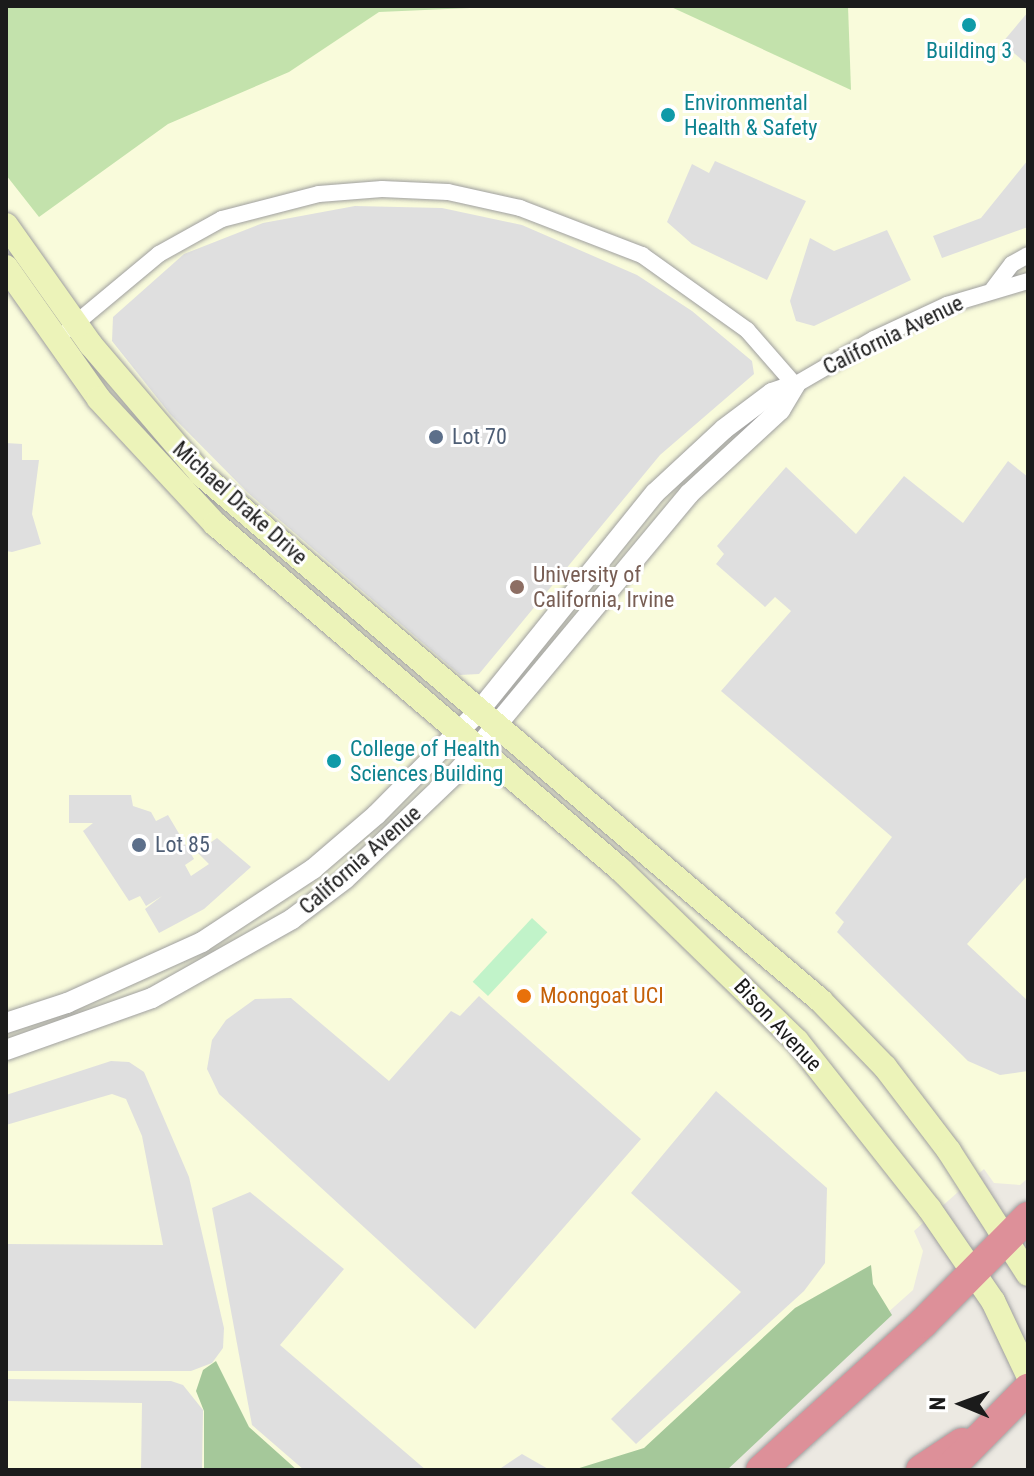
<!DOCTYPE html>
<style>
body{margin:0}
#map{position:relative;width:1034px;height:1476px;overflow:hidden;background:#ece9e2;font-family:"Roboto Condensed",sans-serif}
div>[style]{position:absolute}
.education>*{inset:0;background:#f9fbdb}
.grass>*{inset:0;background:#c3e2ac}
.forest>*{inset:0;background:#a5c89a}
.park>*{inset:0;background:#c1f3c9;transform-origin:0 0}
.parking>*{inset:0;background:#dfdfdf}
.roads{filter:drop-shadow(0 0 2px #9f9f9f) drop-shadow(0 0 2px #9f9f9f)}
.minor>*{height:16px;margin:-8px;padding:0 8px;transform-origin:8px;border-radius:8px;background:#fff}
.tertiary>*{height:20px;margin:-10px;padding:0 10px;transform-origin:10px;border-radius:10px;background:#fff}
.secondary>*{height:24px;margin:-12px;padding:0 12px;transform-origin:12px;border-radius:12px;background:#ecf3b9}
.motorway>*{height:30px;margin:-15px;padding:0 15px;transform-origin:15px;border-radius:15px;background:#dd9099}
.dots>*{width:22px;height:22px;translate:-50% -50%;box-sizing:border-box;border:4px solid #fff;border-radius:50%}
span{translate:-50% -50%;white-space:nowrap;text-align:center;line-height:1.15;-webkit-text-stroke:6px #fff;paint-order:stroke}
.culture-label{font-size:22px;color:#0d838f}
.left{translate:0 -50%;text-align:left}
.street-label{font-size:22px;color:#1b1b1b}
.service-label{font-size:22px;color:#4e5e75}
.education-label{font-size:22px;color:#785e54}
.food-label{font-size:22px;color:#c56008}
.frame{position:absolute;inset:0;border:8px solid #1b1b1b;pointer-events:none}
.north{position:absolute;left:922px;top:1364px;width:80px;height:80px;-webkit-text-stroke:6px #fff;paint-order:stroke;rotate:271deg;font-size:22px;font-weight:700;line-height:32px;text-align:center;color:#1b1b1b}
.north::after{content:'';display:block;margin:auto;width:28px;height:36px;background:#1b1b1b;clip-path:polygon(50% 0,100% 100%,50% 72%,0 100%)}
</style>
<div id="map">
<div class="education">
<i style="clip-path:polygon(6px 6px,1028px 6px,1028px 1178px,1020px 1185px,994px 1183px,984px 1169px,914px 1231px,923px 1251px,913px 1290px,711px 1470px,6px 1470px)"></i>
</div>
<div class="grass">
<i style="clip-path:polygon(6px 6px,515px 6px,379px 12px,289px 72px,168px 124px,39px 217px,6px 175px)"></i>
<i style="clip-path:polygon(669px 6px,848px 6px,851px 90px)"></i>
</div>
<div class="forest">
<i style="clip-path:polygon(871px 1265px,873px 1284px,892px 1315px,727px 1470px,573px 1470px,644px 1448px,795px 1308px)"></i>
<i style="clip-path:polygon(216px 1361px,249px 1427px,297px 1470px,204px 1470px,204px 1411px,196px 1391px,203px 1370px)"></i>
</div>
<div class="park">
<i style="left:532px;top:918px;width:21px;height:87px;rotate:43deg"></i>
</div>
<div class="parking">
<i style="clip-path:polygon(1028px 12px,1028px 65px,1002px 43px)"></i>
<i style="clip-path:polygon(1028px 160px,1028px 227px,942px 258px,933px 236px,981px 218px)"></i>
<i style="clip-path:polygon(715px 161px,806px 201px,767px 280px,692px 244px,667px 222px,692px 164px,709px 173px)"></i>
<i style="clip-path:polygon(355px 206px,442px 208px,522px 225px,637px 275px,692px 311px,752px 361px,754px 374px,660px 455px,479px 674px,460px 675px,247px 492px,170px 414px,112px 341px,113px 317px,184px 254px,263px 223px)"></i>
<i style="clip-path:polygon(887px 230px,911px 280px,814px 326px,796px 321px,790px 301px,810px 238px,834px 251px)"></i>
<i style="clip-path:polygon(6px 443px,22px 444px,22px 460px,39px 460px,32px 514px,41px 544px,12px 552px,6px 551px)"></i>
<i style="clip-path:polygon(1008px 461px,1028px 477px,1028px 875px,967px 944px,1028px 1001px,1028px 1071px,1000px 1075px,968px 1061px,837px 932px,844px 922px,835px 913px,892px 837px,721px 691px,791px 611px,775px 597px,765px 607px,716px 564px,724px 554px,717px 546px,786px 467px,856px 534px,904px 476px,963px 523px)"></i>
<i style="clip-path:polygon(69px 795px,131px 795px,133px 806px,151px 812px,156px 821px,168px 815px,194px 859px,185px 865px,191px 876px,209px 864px,197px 852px,217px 838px,251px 867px,204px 909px,159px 933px,145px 909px,162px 896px,146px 906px,140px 896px,129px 901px,83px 831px,93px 823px,69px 823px)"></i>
<i style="clip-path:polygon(479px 996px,641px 1139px,475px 1329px,219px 1094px,207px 1069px,212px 1040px,226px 1020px,255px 999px,291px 998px,389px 1081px,451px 1011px,460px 1016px)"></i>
<i style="clip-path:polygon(111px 1061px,129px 1062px,144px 1072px,189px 1177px,224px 1328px,223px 1348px,212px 1363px,191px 1371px,6px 1371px,6px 1244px,163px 1245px,142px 1136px,126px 1099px,112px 1094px,6px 1125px,6px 1095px)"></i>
<i style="clip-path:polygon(716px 1091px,827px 1188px,825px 1263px,804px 1291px,636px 1444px,611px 1419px,741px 1292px,631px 1193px)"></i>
<i style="clip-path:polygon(250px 1192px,344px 1269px,280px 1345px,426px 1470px,304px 1470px,252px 1425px,212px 1208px)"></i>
<i style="clip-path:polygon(6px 1379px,171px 1381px,183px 1385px,203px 1410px,202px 1470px,141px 1470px,142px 1403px,6px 1401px)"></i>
<i style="clip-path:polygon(522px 1454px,550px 1470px,498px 1470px)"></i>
</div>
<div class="roads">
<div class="minor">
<i style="left:993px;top:289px;width:31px;rotate:-53deg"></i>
<i style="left:1012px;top:264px;width:18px;rotate:-29deg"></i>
<i style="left:69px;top:329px;width:117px;rotate:-39.8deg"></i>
<i style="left:159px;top:254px;width:72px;rotate:-29.1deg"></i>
<i style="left:222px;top:219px;width:100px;rotate:-14.5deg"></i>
<i style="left:319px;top:194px;width:63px;rotate:-4.5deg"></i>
<i style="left:382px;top:189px;width:66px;rotate:2.6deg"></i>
<i style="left:448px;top:192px;width:74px;rotate:12.5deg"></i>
<i style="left:520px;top:208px;width:131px;rotate:21.1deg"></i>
<i style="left:642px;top:255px;width:129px;rotate:35.5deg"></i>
<i style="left:747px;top:330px;width:73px;rotate:48.9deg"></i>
<i style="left:795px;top:385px;width:91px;rotate:-30.2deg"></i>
<i style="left:874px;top:339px;width:81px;rotate:-25deg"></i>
<i style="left:947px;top:305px;width:84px;rotate:-16.5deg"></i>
</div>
<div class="tertiary">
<i style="left:6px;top:1023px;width:64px;rotate:-18.2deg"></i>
<i style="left:67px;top:1003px;width:148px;rotate:-24.3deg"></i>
<i style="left:202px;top:942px;width:133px;rotate:-33.3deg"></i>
<i style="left:313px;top:869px;width:83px;rotate:-40.6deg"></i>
<i style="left:376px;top:815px;width:146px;rotate:-45.3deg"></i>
<i style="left:479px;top:711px;width:280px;rotate:-51.1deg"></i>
<i style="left:655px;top:493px;width:94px;rotate:-42.8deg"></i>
<i style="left:724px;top:429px;width:60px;rotate:-36.9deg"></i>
<i style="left:772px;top:393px;width:24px;rotate:-19deg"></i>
<i style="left:6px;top:1050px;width:155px;rotate:-19.6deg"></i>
<i style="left:152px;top:998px;width:161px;rotate:-29.4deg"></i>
<i style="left:292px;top:919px;width:66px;rotate:-37deg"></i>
<i style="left:345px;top:879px;width:159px;rotate:-43.7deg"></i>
<i style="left:460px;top:769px;width:358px;rotate:-50.2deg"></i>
<i style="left:689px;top:494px;width:124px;rotate:-42.7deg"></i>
<i style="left:780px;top:410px;width:29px;rotate:-59deg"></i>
</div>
<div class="secondary">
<i style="left:6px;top:225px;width:147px;rotate:54.7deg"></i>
<i style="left:91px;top:345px;width:170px;rotate:49.5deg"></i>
<i style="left:201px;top:474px;width:814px;rotate:40.36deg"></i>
<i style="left:821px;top:1001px;width:92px;rotate:45.9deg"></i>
<i style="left:885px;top:1067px;width:106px;rotate:52.7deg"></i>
<i style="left:949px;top:1151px;width:146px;rotate:57.3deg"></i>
<i style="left:6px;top:267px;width:161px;rotate:54.8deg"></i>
<i style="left:99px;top:399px;width:171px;rotate:47.1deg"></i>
<i style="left:215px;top:524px;width:533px;rotate:40.44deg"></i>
<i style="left:621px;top:870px;width:245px;rotate:44.2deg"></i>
<i style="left:797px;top:1041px;width:213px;rotate:51.7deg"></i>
<i style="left:929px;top:1208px;width:113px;rotate:55.5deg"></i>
<i style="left:993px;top:1301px;width:82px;rotate:64.7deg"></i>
</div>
<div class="motorway">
<i style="left:761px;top:1470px;width:219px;rotate:-42.2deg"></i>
<i style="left:923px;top:1323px;width:149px;rotate:-45.3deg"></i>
<i style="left:921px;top:1470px;width:49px;rotate:-33.4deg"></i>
<i style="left:948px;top:1470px;width:114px;rotate:-45.4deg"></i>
</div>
</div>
<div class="dots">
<i style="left:969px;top:25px;background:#0f9aa8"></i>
<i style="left:668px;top:115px;background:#0f9aa8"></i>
<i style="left:436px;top:437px;background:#5c6f8a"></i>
<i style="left:517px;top:587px;background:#8d6e63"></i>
<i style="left:334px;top:761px;background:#0f9aa8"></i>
<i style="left:139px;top:845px;background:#5c6f8a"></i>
<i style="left:524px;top:996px;background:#e8710a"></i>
</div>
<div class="culture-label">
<span style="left:969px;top:51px">Building 3</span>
<span class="left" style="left:684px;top:115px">Environmental<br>Health &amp; Safety</span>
<span class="left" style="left:350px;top:761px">College of Health<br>Sciences Building</span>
</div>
<div class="street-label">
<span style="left:893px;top:335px;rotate:-26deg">California Avenue</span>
<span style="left:240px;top:503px;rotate:42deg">Michael Drake Drive</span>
<span style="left:360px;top:860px;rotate:-41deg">California Avenue</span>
<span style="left:778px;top:1025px;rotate:47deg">Bison Avenue</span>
</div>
<div class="service-label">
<span class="left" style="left:452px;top:437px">Lot 70</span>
<span class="left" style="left:155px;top:845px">Lot 85</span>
</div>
<div class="education-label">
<span class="left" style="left:533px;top:587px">University of<br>California, Irvine</span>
</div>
<div class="food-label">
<span class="left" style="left:540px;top:996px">Moongoat UCI</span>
</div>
<div class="frame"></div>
<div class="north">N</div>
</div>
